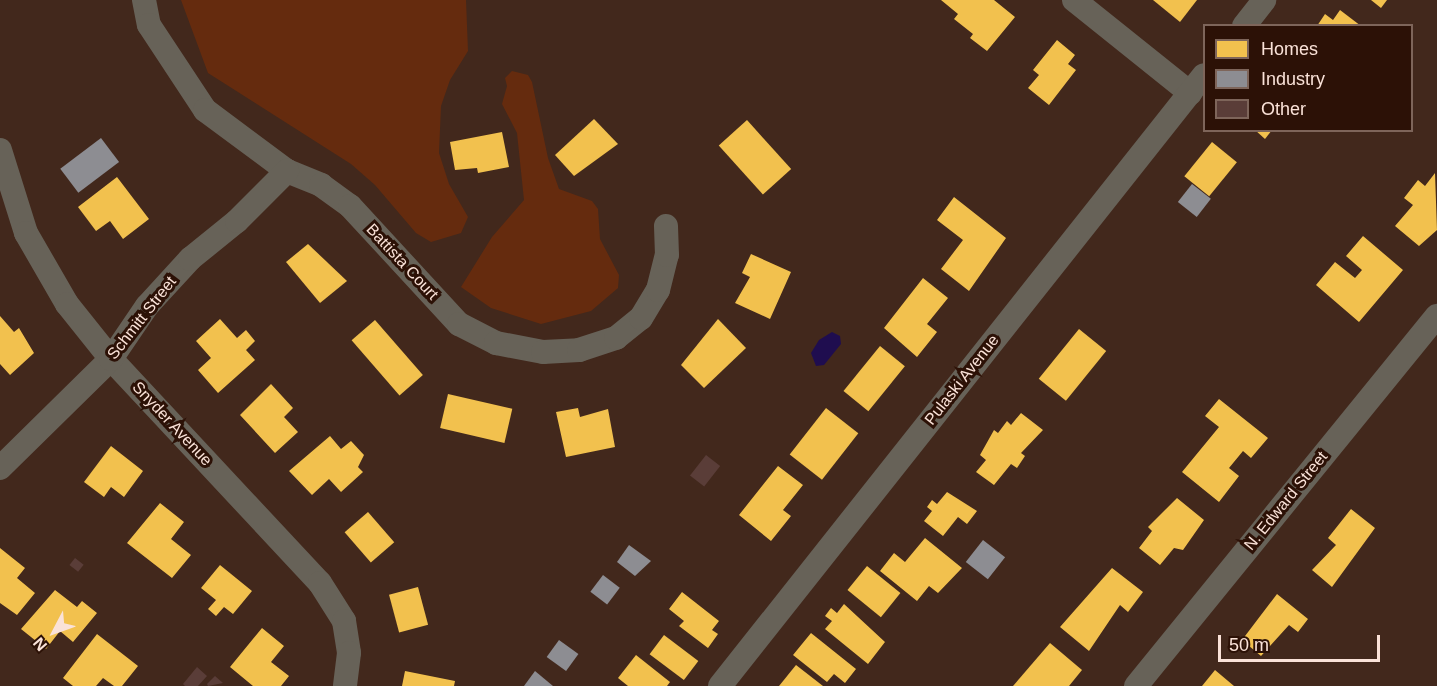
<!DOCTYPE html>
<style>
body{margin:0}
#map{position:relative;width:1437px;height:686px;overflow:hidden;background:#42281c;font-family:Arial,sans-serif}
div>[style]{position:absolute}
.green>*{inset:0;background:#652b0e}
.water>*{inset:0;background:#1f0d4f}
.homes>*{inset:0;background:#f2c14e;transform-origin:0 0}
.industry>*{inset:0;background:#8d8d92;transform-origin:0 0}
.building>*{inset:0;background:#5a3d38;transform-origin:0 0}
.street>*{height:24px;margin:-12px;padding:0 12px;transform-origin:12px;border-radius:12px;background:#676258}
span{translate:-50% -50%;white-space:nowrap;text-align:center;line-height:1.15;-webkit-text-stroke:6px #2c1106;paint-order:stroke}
.street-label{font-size:16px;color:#fae2d8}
.legend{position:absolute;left:1203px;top:24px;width:210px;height:108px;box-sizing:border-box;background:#2c1106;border:2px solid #7e655a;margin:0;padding:8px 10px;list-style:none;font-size:18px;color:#fae2d8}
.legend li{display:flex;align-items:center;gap:12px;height:30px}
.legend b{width:30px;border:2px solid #7e655a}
.north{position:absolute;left:24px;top:602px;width:60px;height:60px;-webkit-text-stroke:4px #2c1106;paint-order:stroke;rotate:229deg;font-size:16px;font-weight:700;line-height:24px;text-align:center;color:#fae2d8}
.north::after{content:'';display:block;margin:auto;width:21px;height:27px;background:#fae2d8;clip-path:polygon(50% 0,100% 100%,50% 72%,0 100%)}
.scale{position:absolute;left:1218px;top:635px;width:162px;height:27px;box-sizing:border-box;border:3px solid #fae2d8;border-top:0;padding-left:8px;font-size:18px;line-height:21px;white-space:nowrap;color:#fae2d8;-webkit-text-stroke:4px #2c1106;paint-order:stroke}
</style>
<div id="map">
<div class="green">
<i style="clip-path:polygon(181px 0,466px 0,468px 51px,450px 80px,441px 106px,439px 153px,449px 184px,468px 217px,461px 233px,431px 242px,416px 233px,375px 185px,351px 164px,208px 73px)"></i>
<i style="clip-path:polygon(512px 71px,528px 75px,532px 82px,548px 158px,559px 189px,592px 201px,598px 209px,600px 239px,619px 275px,618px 288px,591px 311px,541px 324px,491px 308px,461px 287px,492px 237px,524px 200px,517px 133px,502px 104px,507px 86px,505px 78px)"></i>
</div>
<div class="water">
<i style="clip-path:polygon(832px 332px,840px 336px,841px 344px,824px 365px,816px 366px,811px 353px,819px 340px)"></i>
</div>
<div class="homes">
<i style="clip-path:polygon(941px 0,994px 0,1015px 17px,987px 51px,970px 38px,973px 34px,954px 19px,958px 14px)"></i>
<i style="clip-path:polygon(1153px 0,1197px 0,1180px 22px)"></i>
<i style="clip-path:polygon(1371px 0,1387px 0,1381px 8px)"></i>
<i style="clip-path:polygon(1340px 10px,1361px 26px,1317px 26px,1325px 14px,1333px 20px)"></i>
<i style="clip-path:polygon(1057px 40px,1075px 55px,1068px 64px,1076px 70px,1049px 105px,1028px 88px,1039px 75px,1033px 70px)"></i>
<i style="clip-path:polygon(594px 119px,618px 144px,574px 176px,555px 155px)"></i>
<i style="left:747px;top:120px;width:66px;height:38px;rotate:48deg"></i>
<i style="clip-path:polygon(1255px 130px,1272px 130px,1265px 139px)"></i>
<i style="clip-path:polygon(502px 132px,509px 167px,478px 173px,477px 168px,455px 170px,450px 142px)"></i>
<i style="left:1212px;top:142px;width:32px;height:44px;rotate:39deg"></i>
<i style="clip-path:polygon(1435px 173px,1437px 230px,1419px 246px,1395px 226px,1413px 205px,1404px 198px,1418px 180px,1425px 186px)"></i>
<i style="clip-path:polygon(117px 177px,149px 219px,123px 239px,110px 221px,96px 231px,78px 207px)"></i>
<i style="clip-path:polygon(954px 197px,1006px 238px,969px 291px,941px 269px,963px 240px,937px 220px)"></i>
<i style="clip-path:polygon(1363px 236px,1403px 270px,1359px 322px,1316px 285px,1335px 262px,1355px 278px,1362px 270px,1346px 256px)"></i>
<i style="clip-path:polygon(308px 244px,347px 281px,320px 303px,286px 262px)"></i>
<i style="clip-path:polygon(751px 254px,791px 272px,770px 319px,735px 303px,750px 277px,742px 273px)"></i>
<i style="clip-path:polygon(923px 278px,948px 298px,927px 324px,937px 332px,917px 357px,884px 328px)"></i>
<i style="clip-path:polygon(0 316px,14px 332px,19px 328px,34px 353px,10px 375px,0 364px)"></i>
<i style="clip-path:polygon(220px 319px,237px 338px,246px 330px,255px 341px,246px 350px,255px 360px,218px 393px,198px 370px,211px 358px,196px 341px)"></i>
<i style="clip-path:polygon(718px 319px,746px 348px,704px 388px,681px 365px)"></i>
<i style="left:375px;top:320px;width:73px;height:31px;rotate:49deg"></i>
<i style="left:1079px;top:329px;width:35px;height:64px;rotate:39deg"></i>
<i style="left:880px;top:346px;width:32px;height:58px;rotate:39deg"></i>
<i style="clip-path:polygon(271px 384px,293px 408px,284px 417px,298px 432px,275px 453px,240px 415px)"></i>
<i style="left:448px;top:394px;width:66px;height:35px;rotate:13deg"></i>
<i style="clip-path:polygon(1219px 399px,1268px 438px,1251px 458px,1243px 451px,1229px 468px,1239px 476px,1219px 502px,1182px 472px,1219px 427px,1205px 416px)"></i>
<i style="clip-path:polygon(578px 408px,580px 417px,608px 409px,615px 447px,566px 457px,556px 412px)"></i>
<i style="left:826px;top:408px;width:41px;height:59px;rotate:38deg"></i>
<i style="clip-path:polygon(1021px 413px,1043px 430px,1021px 453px,1025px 456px,1017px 468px,1011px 464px,994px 485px,976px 472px,986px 460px,980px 455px,994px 430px,998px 433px,1007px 421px,1011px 425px)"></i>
<i style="clip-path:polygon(330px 436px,341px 449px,351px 441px,364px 455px,358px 467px,363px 472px,341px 492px,329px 479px,312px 495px,289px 471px)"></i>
<i style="clip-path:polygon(111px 446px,143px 471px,124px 497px,111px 487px,104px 497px,84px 482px)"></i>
<i style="clip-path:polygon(778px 466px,803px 485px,783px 510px,791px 516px,771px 541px,739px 515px)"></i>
<i style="clip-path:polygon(947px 492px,977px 511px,967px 524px,958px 517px,943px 536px,924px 521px,932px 511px,927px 507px,932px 500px,937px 504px)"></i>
<i style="clip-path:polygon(1177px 498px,1204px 520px,1183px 550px,1174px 548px,1160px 565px,1139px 548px,1152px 531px,1148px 527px)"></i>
<i style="clip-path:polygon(160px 503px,184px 522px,171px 539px,191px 555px,172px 578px,127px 543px)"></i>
<i style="clip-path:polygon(1351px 509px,1375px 528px,1332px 587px,1312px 570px,1336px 545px,1328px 538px)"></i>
<i style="left:368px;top:512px;width:40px;height:31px;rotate:49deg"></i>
<i style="clip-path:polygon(925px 538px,962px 568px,938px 593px,929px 586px,917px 601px,880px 571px,894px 553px,905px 562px)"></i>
<i style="clip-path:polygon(0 548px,25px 568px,17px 578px,35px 593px,17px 615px,0 603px)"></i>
<i style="clip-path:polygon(220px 565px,252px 591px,233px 614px,224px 607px,216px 616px,208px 609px,216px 600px,201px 588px)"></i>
<i style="left:867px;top:566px;width:43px;height:31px;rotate:39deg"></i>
<i style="clip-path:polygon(1112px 568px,1143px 592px,1128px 612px,1120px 605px,1089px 651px,1060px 627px)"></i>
<i style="left:418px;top:587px;width:39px;height:30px;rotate:75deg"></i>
<i style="clip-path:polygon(55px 590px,77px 607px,82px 601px,97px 613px,73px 642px,60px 631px,46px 649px,21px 629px)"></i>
<i style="clip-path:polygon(682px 592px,719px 621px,712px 630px,718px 634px,708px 648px,679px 626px,684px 621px,669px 609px)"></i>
<i style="clip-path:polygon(1277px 594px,1308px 619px,1298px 632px,1289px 625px,1261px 656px,1242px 640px)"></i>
<i style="clip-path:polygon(844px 604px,885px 642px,868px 664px,825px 629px,832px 621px,825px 616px,831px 608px,837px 613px)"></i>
<i style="clip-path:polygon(262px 628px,284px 646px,271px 662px,289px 676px,281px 686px,253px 686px,230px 667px)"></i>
<i style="clip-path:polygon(811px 633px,856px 669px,845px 683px,834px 674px,827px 682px,793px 655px)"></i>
<i style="clip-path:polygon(97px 634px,138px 666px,122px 686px,114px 686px,103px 678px,96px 686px,73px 686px,63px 678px)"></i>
<i style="left:664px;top:635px;width:43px;height:24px;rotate:37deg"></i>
<i style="clip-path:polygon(1050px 643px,1082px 670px,1069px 686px,1013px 686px)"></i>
<i style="clip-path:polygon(636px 655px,670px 682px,667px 686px,628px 686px,618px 678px)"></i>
<i style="clip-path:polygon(796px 665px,823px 686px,779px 686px)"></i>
<i style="clip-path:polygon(1215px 670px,1234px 686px,1202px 686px)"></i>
<i style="clip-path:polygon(405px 671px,455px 681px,454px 686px,402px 686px)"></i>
</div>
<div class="industry">
<i style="left:101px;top:138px;width:30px;height:51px;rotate:53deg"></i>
<i style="left:1192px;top:184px;width:24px;height:23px;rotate:38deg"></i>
<i style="left:983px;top:540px;width:28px;height:28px;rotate:38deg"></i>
<i style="clip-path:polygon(629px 545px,651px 561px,635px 576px,617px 562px)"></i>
<i style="left:603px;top:575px;width:21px;height:21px;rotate:37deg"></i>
<i style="left:559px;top:640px;width:24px;height:21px;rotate:36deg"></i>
<i style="clip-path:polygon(535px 671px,553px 686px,524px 686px)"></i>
</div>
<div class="building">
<i style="left:706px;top:455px;width:18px;height:26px;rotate:38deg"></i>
<i style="left:75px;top:558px;width:11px;height:9px;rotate:38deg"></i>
<i style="clip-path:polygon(197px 667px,207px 676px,198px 686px,185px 686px,183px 684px)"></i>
<i style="clip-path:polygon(215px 676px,223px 683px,208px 686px,207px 684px)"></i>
</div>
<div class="street">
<i style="left:144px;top:0;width:25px;rotate:79deg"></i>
<i style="left:149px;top:25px;width:102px;rotate:56.6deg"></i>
<i style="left:205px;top:110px;width:102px;rotate:36.6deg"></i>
<i style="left:287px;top:171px;width:37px;rotate:22deg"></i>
<i style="left:321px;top:185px;width:36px;rotate:36deg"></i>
<i style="left:350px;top:206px;width:161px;rotate:47.3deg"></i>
<i style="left:459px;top:324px;width:42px;rotate:27.2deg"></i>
<i style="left:496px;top:343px;width:48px;rotate:10.8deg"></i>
<i style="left:543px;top:352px;width:36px;rotate:-3deg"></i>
<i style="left:579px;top:350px;width:39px;rotate:-18deg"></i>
<i style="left:616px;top:338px;width:32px;rotate:-39deg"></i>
<i style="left:641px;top:318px;width:33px;rotate:-59deg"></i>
<i style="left:658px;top:290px;width:36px;rotate:-76deg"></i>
<i style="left:667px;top:255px;width:29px;rotate:-92deg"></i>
<i style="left:1074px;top:0;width:149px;rotate:38.7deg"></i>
<i style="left:1244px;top:26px;width:33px;rotate:-52deg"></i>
<i style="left:0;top:150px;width:87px;rotate:72.6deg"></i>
<i style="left:26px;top:233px;width:82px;rotate:60deg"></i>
<i style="left:67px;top:304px;width:70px;rotate:51.3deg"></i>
<i style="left:111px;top:359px;width:306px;rotate:47deg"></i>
<i style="left:320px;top:583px;width:45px;rotate:57.7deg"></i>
<i style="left:344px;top:621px;width:32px;rotate:81deg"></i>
<i style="left:349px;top:653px;width:33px;rotate:97deg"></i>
<i style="left:0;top:468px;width:156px;rotate:-44.5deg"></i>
<i style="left:111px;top:359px;width:64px;rotate:-55.8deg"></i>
<i style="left:147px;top:306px;width:64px;rotate:-47.5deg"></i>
<i style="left:190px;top:259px;width:60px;rotate:-39deg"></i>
<i style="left:237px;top:221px;width:71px;rotate:-45deg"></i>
<i style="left:720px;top:686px;width:779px;rotate:-51.62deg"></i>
<i style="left:1136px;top:686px;width:477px;rotate:-50.9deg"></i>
</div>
<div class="street-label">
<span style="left:402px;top:262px;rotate:47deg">Battista Court</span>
<span style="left:142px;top:318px;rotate:-52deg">Schmitt Street</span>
<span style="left:962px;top:380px;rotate:-52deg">Pulaski Avenue</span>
<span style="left:172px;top:424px;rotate:47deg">Snyder Avenue</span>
<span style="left:1286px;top:501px;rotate:-51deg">N. Edward Street</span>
</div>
<ul class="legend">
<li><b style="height:16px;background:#f2c14e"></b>Homes</li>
<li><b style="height:16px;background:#8d8d92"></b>Industry</li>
<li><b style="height:16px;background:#5a3d38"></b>Other</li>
</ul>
<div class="north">N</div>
<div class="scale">50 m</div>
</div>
